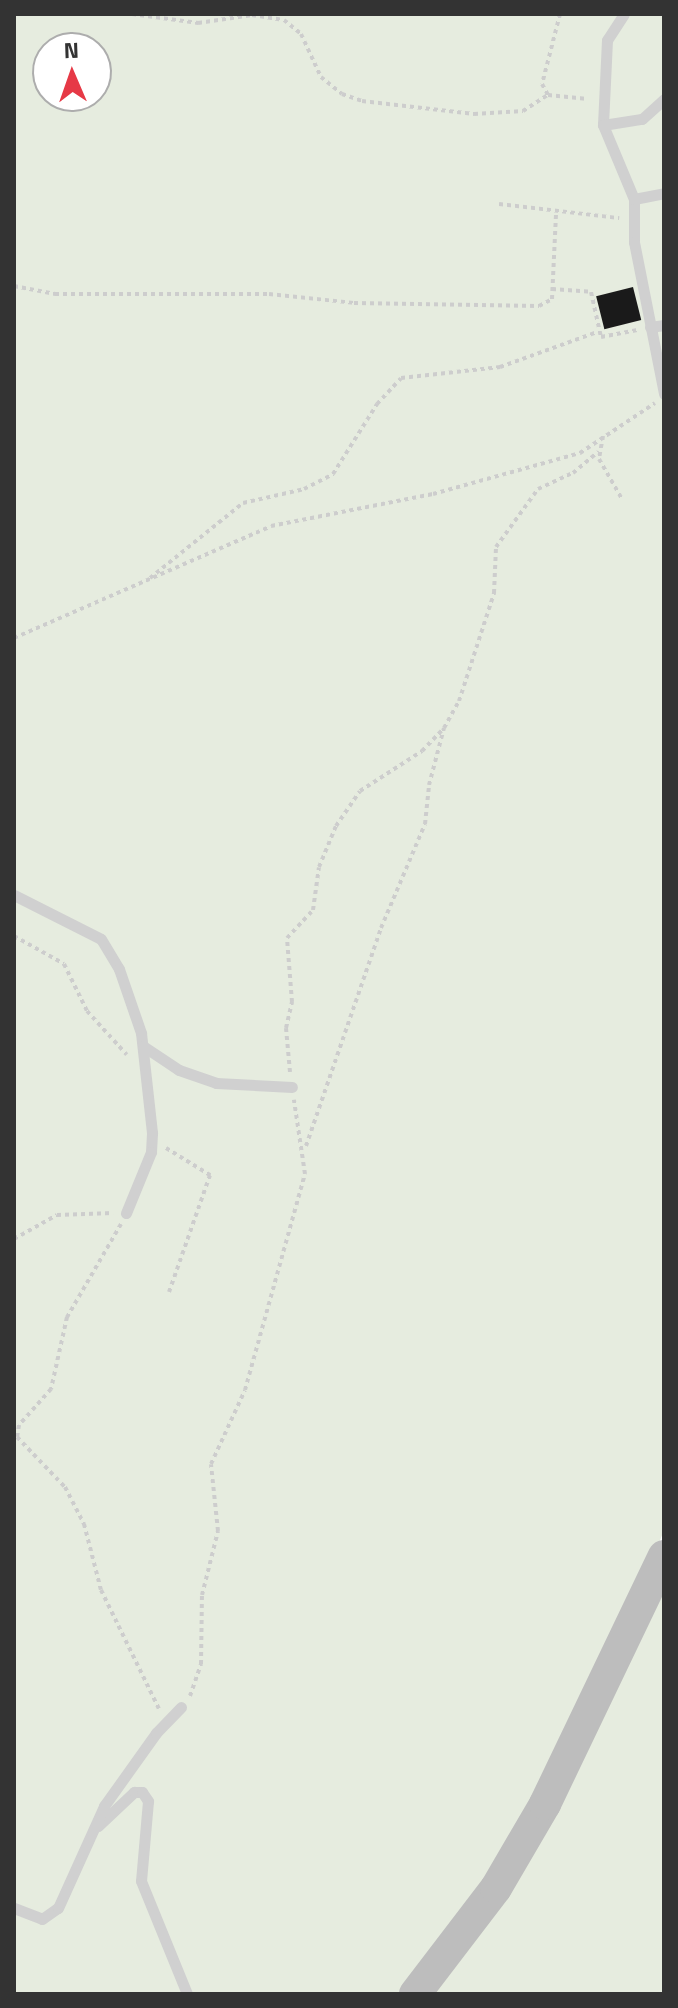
<!DOCTYPE html>
<style>
body{margin:0}
#map{position:relative;width:678px;height:2008px;overflow:hidden;background:#fff;font-family:"Titillium Web",sans-serif}
div>[style]{position:absolute}
.green>*{inset:0;background:#e6ecdf}
.building>*{inset:0;background:#1a1a1a;transform-origin:0 0}
.path>*{height:4px;margin-top:-2px;transform-origin:0;background:repeating-linear-gradient(90deg,#cdcdcd 0 4px,transparent 0 8px)}
.lane>*{height:11px;margin:-5.5px;padding:0 5.5px;transform-origin:5.5px;border-radius:5.5px;background:#d0d0d0}
.secondary>*{height:32px;margin:-16px;padding:0 16px;transform-origin:16px;border-radius:16px;background:#bdbdbd}
span{translate:-50% -50%;white-space:nowrap;text-align:center;line-height:1.15;-webkit-text-stroke:8px #fff;paint-order:stroke}
.frame{position:absolute;inset:0;border:16px solid #333;pointer-events:none}
.north{position:absolute;left:32px;top:32px;width:80px;height:80px;box-sizing:border-box;background:#fff;border:2px solid #adadad;border-radius:50%;rotate:358deg;font-size:22px;font-weight:700;line-height:32px;text-align:center;color:#333}
.north::after{content:'';display:block;margin:auto;width:28px;height:36px;background:#e63946;clip-path:polygon(50% 0,100% 100%,50% 72%,0 100%)}
</style>
<div id="map">
<div class="green">
<i style="clip-path:polygon(evenodd,14px 14px,664px 14px,664px 1530px,648px 1572px,514px 1839px,399px 1994px,14px 1994px,14px 14px,48px 48px,96px 48px,96px 96px,48px 96px,48px 48px)"></i>
<i style="clip-path:polygon(664px 1581px,662px 1994px,423px 1994px)"></i>
</div>
<div class="building">
<i style="left:633px;top:287px;width:34px;height:38px;rotate:76deg"></i>
</div>
<div class="path">
<i style="left:132px;top:14px;width:67px;rotate:7.8deg"></i>
<i style="left:198px;top:23px;width:55px;rotate:-8.4deg"></i>
<i style="left:252px;top:15px;width:32px;rotate:9deg"></i>
<i style="left:284px;top:20px;width:22px;rotate:39deg"></i>
<i style="left:301px;top:34px;width:47px;rotate:65.1deg"></i>
<i style="left:321px;top:77px;width:27px;rotate:39deg"></i>
<i style="left:342px;top:94px;width:21px;rotate:19deg"></i>
<i style="left:362px;top:101px;width:113px;rotate:6.6deg"></i>
<i style="left:474px;top:114px;width:49px;rotate:-3.5deg"></i>
<i style="left:523px;top:111px;width:30px;rotate:-33deg"></i>
<i style="left:560px;top:14px;width:72px;rotate:104.4deg"></i>
<i style="left:542px;top:84px;width:13px;rotate:61deg"></i>
<i style="left:548px;top:95px;width:40px;rotate:5.7deg"></i>
<i style="left:499px;top:204px;width:121px;rotate:6.7deg"></i>
<i style="left:14px;top:286px;width:42px;rotate:11deg"></i>
<i style="left:55px;top:294px;width:214px"></i>
<i style="left:269px;top:294px;width:85px;rotate:6deg"></i>
<i style="left:354px;top:303px;width:185px;rotate:0.9deg"></i>
<i style="left:539px;top:306px;width:15px;rotate:-28deg"></i>
<i style="left:552px;top:299px;width:86px;rotate:-87.3deg"></i>
<i style="left:552px;top:289px;width:39px;rotate:4deg"></i>
<i style="left:591px;top:292px;width:46px;rotate:77.5deg"></i>
<i style="left:601px;top:337px;width:37px;rotate:-11deg"></i>
<i style="left:603px;top:436px;width:23px;rotate:100deg"></i>
<i style="left:599px;top:459px;width:46px;rotate:60.1deg"></i>
<i style="left:150px;top:578px;width:119px;rotate:-38.9deg"></i>
<i style="left:243px;top:503px;width:63px;rotate:-12.9deg"></i>
<i style="left:304px;top:489px;width:33px;rotate:-27deg"></i>
<i style="left:333px;top:474px;width:83px;rotate:-57.8deg"></i>
<i style="left:377px;top:404px;width:35px;rotate:-47deg"></i>
<i style="left:401px;top:378px;width:100px;rotate:-6.3deg"></i>
<i style="left:500px;top:367px;width:103px;rotate:-19.8deg"></i>
<i style="left:14px;top:638px;width:280px;rotate:-23.5deg"></i>
<i style="left:271px;top:526px;width:165px;rotate:-11.2deg"></i>
<i style="left:433px;top:494px;width:153px;rotate:-15.6deg"></i>
<i style="left:580px;top:453px;width:90px;rotate:-33.7deg"></i>
<i style="left:14px;top:936px;width:57px;rotate:29.2deg"></i>
<i style="left:64px;top:964px;width:52px;rotate:63.9deg"></i>
<i style="left:87px;top:1011px;width:59px;rotate:47.7deg"></i>
<i style="left:290px;top:1072px;width:44px;rotate:-95.2deg"></i>
<i style="left:286px;top:1028px;width:27px;rotate:-77deg"></i>
<i style="left:292px;top:1002px;width:64px;rotate:-94.5deg"></i>
<i style="left:287px;top:938px;width:38px;rotate:-47deg"></i>
<i style="left:313px;top:910px;width:43px;rotate:-82.1deg"></i>
<i style="left:319px;top:867px;width:44px;rotate:-67.5deg"></i>
<i style="left:336px;top:826px;width:42px;rotate:-55.6deg"></i>
<i style="left:360px;top:791px;width:74px;rotate:-32.8deg"></i>
<i style="left:422px;top:751px;width:32px;rotate:-46deg"></i>
<i style="left:444px;top:728px;width:31px;rotate:-61deg"></i>
<i style="left:459px;top:701px;width:114px;rotate:-72deg"></i>
<i style="left:494px;top:593px;width:46px;rotate:-87.5deg"></i>
<i style="left:496px;top:547px;width:72px;rotate:-54.1deg"></i>
<i style="left:538px;top:489px;width:38px;rotate:-25deg"></i>
<i style="left:573px;top:473px;width:33px;rotate:-40deg"></i>
<i style="left:306px;top:1146px;width:231px;rotate:-71deg"></i>
<i style="left:381px;top:928px;width:113px;rotate:-67.1deg"></i>
<i style="left:425px;top:824px;width:39px;rotate:-84deg"></i>
<i style="left:429px;top:785px;width:59px;rotate:-75.3deg"></i>
<i style="left:166px;top:1148px;width:52px;rotate:31.5deg"></i>
<i style="left:210px;top:1175px;width:124px;rotate:109.3deg"></i>
<i style="left:121px;top:1224px;width:108px;rotate:120.1deg"></i>
<i style="left:67px;top:1317px;width:74px;rotate:102.5deg"></i>
<i style="left:51px;top:1389px;width:48px;rotate:131.6deg"></i>
<i style="left:19px;top:1425px;width:12px;rotate:99deg"></i>
<i style="left:17px;top:1437px;width:69px;rotate:46.2deg"></i>
<i style="left:65px;top:1487px;width:42px;rotate:62.8deg"></i>
<i style="left:84px;top:1524px;width:68px;rotate:75.6deg"></i>
<i style="left:101px;top:1590px;width:132px;rotate:64deg"></i>
<i style="left:14px;top:1239px;width:49px;rotate:-29.2deg"></i>
<i style="left:57px;top:1215px;width:56px;rotate:-2deg"></i>
<i style="left:190px;top:1696px;width:34px;rotate:-71deg"></i>
<i style="left:201px;top:1664px;width:69px;rotate:-89.2deg"></i>
<i style="left:202px;top:1595px;width:66px;rotate:-76deg"></i>
<i style="left:218px;top:1531px;width:67px;rotate:-96deg"></i>
<i style="left:211px;top:1464px;width:81px;rotate:-65.3deg"></i>
<i style="left:245px;top:1390px;width:224px;rotate:-74.5deg"></i>
<i style="left:305px;top:1174px;width:75px;rotate:-98.5deg"></i>
</div>
<div class="lane">
<i style="left:624px;top:14px;width:31px;rotate:123deg"></i>
<i style="left:607px;top:40px;width:85px;rotate:92.7deg"></i>
<i style="left:603px;top:125px;width:80px;rotate:67.3deg"></i>
<i style="left:634px;top:199px;width:43px;rotate:90deg"></i>
<i style="left:634px;top:242px;width:155px;rotate:78.8deg"></i>
<i style="left:603px;top:125px;width:39px;rotate:-9deg"></i>
<i style="left:642px;top:119px;width:30px;rotate:-42deg"></i>
<i style="left:634px;top:199px;width:31px;rotate:-11deg"></i>
<i style="left:650px;top:327px;width:14px;rotate:-8deg"></i>
<i style="left:14px;top:895px;width:97px;rotate:26.8deg"></i>
<i style="left:101px;top:939px;width:35px;rotate:59deg"></i>
<i style="left:119px;top:969px;width:68px;rotate:71deg"></i>
<i style="left:141px;top:1033px;width:101px;rotate:83.7deg"></i>
<i style="left:152px;top:1133px;width:19px;rotate:93deg"></i>
<i style="left:151px;top:1152px;width:66px;rotate:112.3deg"></i>
<i style="left:143px;top:1046px;width:43px;rotate:33.7deg"></i>
<i style="left:179px;top:1070px;width:39px;rotate:19deg"></i>
<i style="left:216px;top:1083px;width:76px;rotate:3deg"></i>
<i style="left:98px;top:1826px;width:50px;rotate:-43.4deg"></i>
<i style="left:134px;top:1792px;width:8px"></i>
<i style="left:142px;top:1792px;width:11px;rotate:56deg"></i>
<i style="left:148px;top:1801px;width:80px;rotate:95deg"></i>
<i style="left:141px;top:1881px;width:122px;rotate:67.8deg"></i>
<i style="left:14px;top:1908px;width:30px;rotate:21deg"></i>
<i style="left:42px;top:1919px;width:19px;rotate:-35deg"></i>
<i style="left:58px;top:1908px;width:112px;rotate:-65.7deg"></i>
<i style="left:104px;top:1806px;width:90px;rotate:-54.5deg"></i>
<i style="left:156px;top:1733px;width:36px;rotate:-46deg"></i>
</div>
<div class="secondary">
<i style="left:415px;top:1994px;width:133px;rotate:-52.6deg"></i>
<i style="left:496px;top:1888px;width:97px;rotate:-59.7deg"></i>
<i style="left:545px;top:1804px;width:275px;rotate:-64.4deg"></i>
</div>
<div class="frame"></div>
<div class="north">N</div>
</div>
